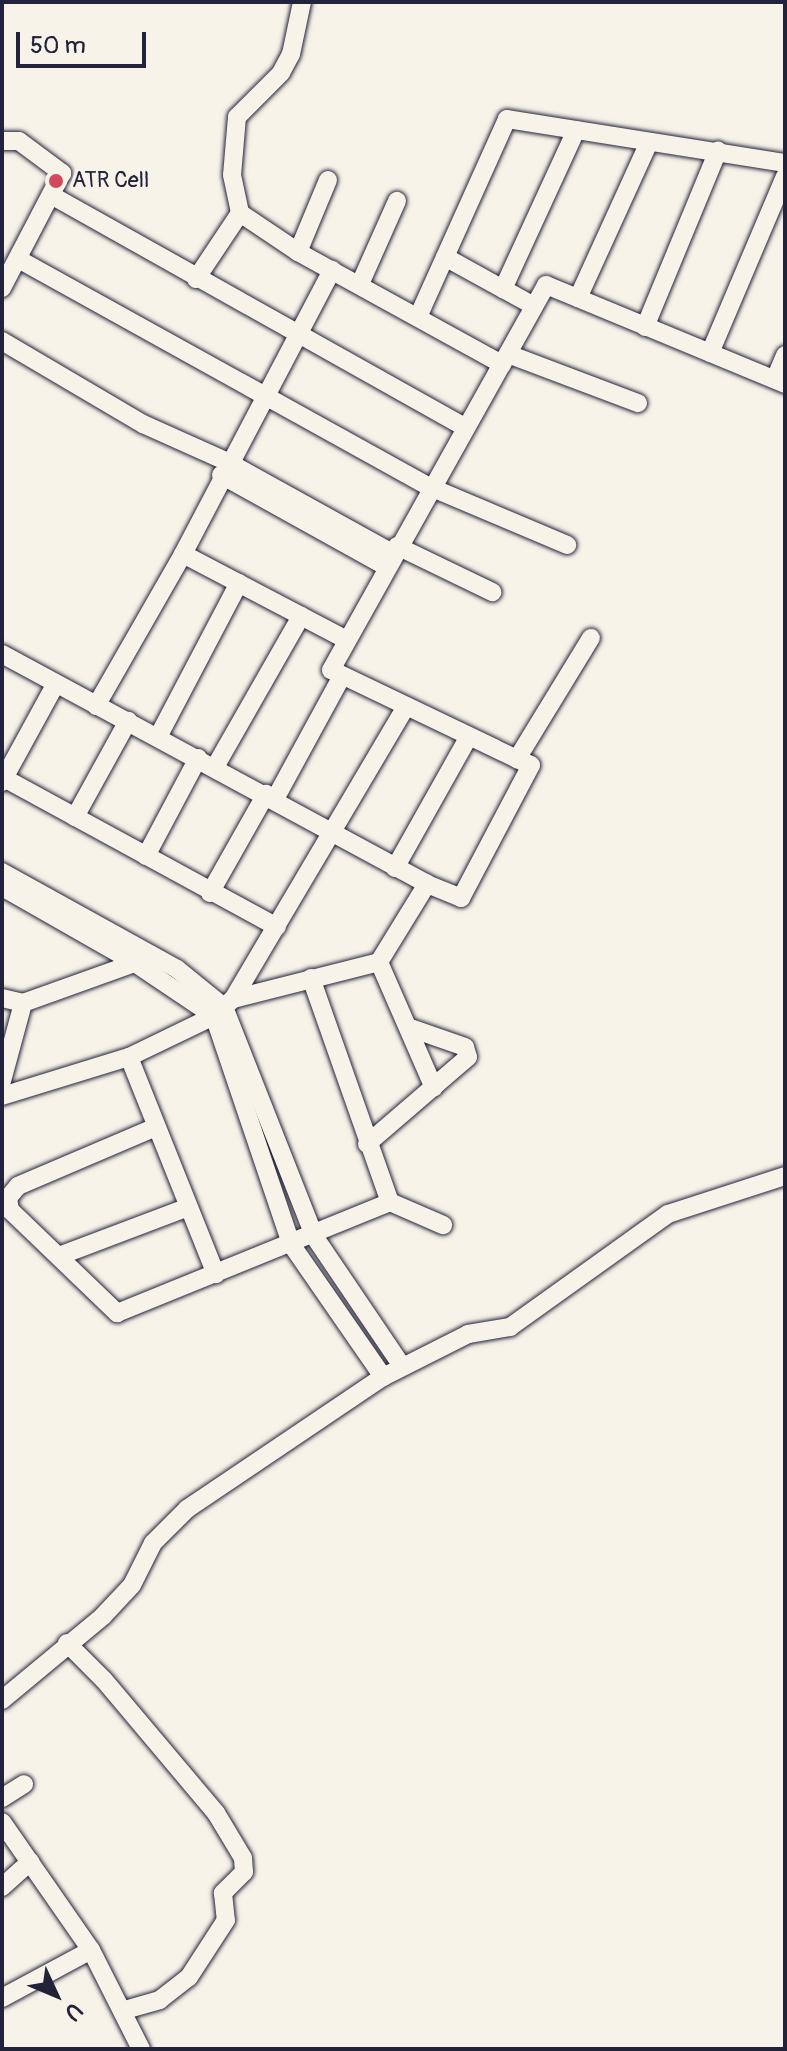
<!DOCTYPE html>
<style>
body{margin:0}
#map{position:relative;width:787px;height:2051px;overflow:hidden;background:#f7f3e8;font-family:Pangolin,sans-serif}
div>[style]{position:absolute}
.roads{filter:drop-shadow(0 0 2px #22223b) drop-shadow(0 0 2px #22223b)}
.minor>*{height:18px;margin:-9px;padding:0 9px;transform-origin:9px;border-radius:9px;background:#f7f3e8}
.dots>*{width:22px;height:22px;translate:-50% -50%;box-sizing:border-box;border:4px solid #f7f3e8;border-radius:50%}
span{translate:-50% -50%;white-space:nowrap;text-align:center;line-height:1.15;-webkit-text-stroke:6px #f7f3e8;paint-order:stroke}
.poi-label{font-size:22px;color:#22223b}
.left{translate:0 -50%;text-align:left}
.frame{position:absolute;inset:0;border:4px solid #22223b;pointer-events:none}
.north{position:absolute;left:16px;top:1955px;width:80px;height:80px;-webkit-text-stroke:6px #f7f3e8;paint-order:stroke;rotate:134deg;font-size:22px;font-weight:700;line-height:32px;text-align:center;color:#22223b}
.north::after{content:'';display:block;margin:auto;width:28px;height:36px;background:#22223b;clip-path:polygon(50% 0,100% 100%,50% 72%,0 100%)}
.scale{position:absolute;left:16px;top:32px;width:130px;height:36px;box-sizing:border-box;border:4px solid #22223b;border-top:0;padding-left:10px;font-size:24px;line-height:28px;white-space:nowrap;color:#22223b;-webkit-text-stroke:6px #f7f3e8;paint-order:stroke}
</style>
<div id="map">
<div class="roads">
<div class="minor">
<i style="left:302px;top:2px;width:53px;rotate:101.9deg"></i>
<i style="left:291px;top:54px;width:21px;rotate:118deg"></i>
<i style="left:281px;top:73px;width:62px;rotate:135deg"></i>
<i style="left:237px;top:117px;width:58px;rotate:94.9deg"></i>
<i style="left:232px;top:175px;width:39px;rotate:78deg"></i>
<i style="left:240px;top:213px;width:70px;rotate:33.9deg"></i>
<i style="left:298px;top:252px;width:233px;rotate:28.8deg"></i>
<i style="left:2px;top:141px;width:17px"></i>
<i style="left:19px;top:141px;width:54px;rotate:36.7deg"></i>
<i style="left:62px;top:173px;width:130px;rotate:117.6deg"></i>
<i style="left:51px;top:195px;width:475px;rotate:29.3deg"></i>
<i style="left:298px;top:252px;width:78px;rotate:-67.4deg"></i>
<i style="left:445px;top:257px;width:66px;rotate:28.9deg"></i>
<i style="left:20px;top:260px;width:469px;rotate:29deg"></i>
<i style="left:430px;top:487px;width:149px;rotate:22.9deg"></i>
<i style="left:196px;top:279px;width:79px;rotate:-56.3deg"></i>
<i style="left:360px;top:284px;width:91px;rotate:-66deg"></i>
<i style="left:578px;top:298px;width:171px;rotate:-65.5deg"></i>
<i style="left:534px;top:306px;width:35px;rotate:-151deg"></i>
<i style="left:503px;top:289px;width:175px;rotate:-65.3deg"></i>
<i style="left:418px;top:317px;width:217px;rotate:-65.8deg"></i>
<i style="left:507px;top:119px;width:281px;rotate:9deg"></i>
<i style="left:645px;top:327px;width:191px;rotate:-67.5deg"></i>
<i style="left:2px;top:341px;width:164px;rotate:30.5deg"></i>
<i style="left:143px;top:424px;width:93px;rotate:24.1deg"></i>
<i style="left:228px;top:462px;width:190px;rotate:29deg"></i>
<i style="left:710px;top:353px;width:192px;rotate:-67deg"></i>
<i style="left:508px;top:354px;width:139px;rotate:20.7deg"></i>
<i style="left:775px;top:379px;width:26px;rotate:-67deg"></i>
<i style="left:221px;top:475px;width:190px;rotate:29deg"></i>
<i style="left:397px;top:546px;width:106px;rotate:25.8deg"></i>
<i style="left:183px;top:554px;width:185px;rotate:27.7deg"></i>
<i style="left:2px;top:654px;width:483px;rotate:28.4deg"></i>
<i style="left:96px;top:706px;width:175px;rotate:-60.2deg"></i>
<i style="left:183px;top:554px;width:321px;rotate:-62.3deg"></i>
<i style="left:158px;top:737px;width:174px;rotate:-62.3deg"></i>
<i style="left:517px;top:759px;width:206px;rotate:-154.4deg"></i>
<i style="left:331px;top:670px;width:441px;rotate:-60.8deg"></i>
<i style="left:546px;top:285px;width:259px;rotate:22.5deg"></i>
<i style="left:215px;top:767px;width:174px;rotate:-60.3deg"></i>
<i style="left:2px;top:777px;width:313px;rotate:28.6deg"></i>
<i style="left:2px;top:782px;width:111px;rotate:-61.3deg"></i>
<i style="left:275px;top:799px;width:140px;rotate:-61.4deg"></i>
<i style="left:75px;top:817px;width:110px;rotate:-61.1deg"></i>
<i style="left:146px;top:856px;width:111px;rotate:-62deg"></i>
<i style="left:395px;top:868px;width:151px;rotate:-60.7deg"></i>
<i style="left:2px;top:872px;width:200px;rotate:29deg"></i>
<i style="left:177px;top:969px;width:60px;rotate:39deg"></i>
<i style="left:224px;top:1007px;width:246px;rotate:68.5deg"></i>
<i style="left:314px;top:1236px;width:157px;rotate:55.9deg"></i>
<i style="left:2px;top:887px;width:153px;rotate:29.7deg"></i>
<i style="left:135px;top:963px;width:95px;rotate:33.9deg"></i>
<i style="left:214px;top:1016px;width:25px;rotate:-42deg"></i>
<i style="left:233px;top:999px;width:151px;rotate:-14.2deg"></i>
<i style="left:379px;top:962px;width:92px;rotate:-58.4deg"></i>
<i style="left:427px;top:884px;width:37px;rotate:22deg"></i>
<i style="left:461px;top:898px;width:150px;rotate:-62.2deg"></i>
<i style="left:531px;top:765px;width:15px;rotate:-157deg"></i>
<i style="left:517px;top:759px;width:142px;rotate:-58.6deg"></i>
<i style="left:210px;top:893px;width:114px;rotate:-60.5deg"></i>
<i style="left:379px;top:962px;width:137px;rotate:66.4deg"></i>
<i style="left:311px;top:978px;width:238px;rotate:70.6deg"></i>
<i style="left:390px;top:1202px;width:58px;rotate:23.5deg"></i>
<i style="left:2px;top:998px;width:22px;rotate:13deg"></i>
<i style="left:23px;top:1003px;width:119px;rotate:-19.7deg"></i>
<i style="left:233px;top:999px;width:340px;rotate:-59.4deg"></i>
<i style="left:129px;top:1057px;width:234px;rotate:68.2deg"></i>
<i style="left:2px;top:1081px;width:81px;rotate:-74.9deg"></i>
<i style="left:2px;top:1096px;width:133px;rotate:-17.1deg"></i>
<i style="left:129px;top:1057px;width:94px;rotate:-25.8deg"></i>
<i style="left:214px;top:1016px;width:241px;rotate:71.3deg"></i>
<i style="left:291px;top:1244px;width:162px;rotate:55.3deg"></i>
<i style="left:156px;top:1127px;width:150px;rotate:156.9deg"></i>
<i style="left:18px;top:1186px;width:16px;rotate:130deg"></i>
<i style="left:8px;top:1198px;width:12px;rotate:81deg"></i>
<i style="left:10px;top:1210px;width:149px;rotate:43.9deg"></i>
<i style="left:117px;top:1313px;width:295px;rotate:-22.1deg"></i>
<i style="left:367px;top:1144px;width:133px;rotate:-40.7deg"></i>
<i style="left:468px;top:1057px;width:10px;rotate:-107deg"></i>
<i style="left:465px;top:1047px;width:60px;rotate:-160.7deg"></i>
<i style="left:59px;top:1256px;width:136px;rotate:-20.7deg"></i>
<i style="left:67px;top:1643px;width:52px;rotate:45deg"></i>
<i style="left:104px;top:1680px;width:174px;rotate:49.9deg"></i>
<i style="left:216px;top:1813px;width:52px;rotate:59deg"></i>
<i style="left:243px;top:1858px;width:14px;rotate:86deg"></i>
<i style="left:244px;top:1872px;width:30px;rotate:135deg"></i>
<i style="left:223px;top:1893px;width:27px;rotate:84deg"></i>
<i style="left:226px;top:1920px;width:68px;rotate:123deg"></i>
<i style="left:189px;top:1977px;width:37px;rotate:142deg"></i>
<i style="left:160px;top:2000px;width:37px;rotate:164deg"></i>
<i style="left:2px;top:1700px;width:131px;rotate:-39.7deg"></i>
<i style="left:103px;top:1616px;width:42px;rotate:-46.9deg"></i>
<i style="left:132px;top:1585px;width:47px;rotate:-63.4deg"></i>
<i style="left:153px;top:1543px;width:48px;rotate:-45deg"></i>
<i style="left:187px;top:1509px;width:236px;rotate:-34deg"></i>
<i style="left:383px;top:1377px;width:95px;rotate:-26.8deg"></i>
<i style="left:468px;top:1334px;width:43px;rotate:-9.5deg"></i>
<i style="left:510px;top:1327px;width:194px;rotate:-35.6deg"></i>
<i style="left:668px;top:1214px;width:123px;rotate:-18deg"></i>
<i style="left:2px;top:1798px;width:26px;rotate:-32deg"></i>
<i style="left:2px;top:1822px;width:156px;rotate:55.2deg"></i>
<i style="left:91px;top:1950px;width:111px;rotate:63.2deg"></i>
<i style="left:2px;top:1887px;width:38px;rotate:-42deg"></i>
<i style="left:2px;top:1998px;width:101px;rotate:-28.3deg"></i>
</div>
</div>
<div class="dots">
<i style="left:56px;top:181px;background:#d1495b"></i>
</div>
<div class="poi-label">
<span class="left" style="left:72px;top:181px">ATR Cell</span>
</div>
<div class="frame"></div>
<div class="north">U</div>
<div class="scale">50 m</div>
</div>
